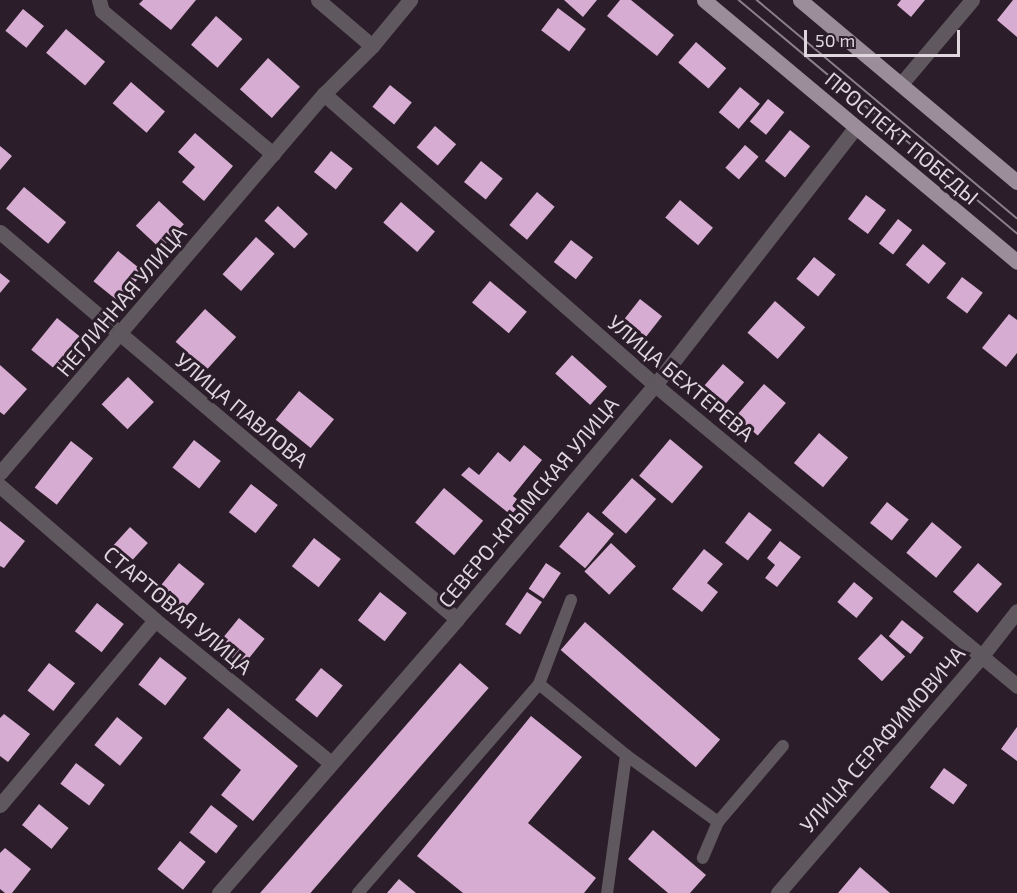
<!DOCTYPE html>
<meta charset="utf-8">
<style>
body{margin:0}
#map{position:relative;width:1017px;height:893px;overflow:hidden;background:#2b1d29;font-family:"Exo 2",sans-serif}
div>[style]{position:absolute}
.building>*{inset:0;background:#d7acd2;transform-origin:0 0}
.service>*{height:12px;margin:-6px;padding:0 6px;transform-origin:6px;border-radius:6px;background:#5f585e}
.minor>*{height:15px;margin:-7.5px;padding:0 7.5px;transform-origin:7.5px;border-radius:7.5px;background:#5f585e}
.primary>*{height:15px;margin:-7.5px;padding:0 7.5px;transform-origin:7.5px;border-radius:7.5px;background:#9c8d9a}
.tram>*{height:1.5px;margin:-0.75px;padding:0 0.75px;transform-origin:0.75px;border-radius:0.75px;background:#8b808a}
span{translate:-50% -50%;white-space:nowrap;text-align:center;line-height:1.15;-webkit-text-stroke:6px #2b1d29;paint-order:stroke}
.street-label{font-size:21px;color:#dfd6de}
.scale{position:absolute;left:804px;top:30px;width:156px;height:27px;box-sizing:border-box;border:3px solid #dfd6de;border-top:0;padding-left:8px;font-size:18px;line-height:21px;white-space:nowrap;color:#dfd6de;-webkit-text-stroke:4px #2b1d29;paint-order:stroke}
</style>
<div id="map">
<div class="building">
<i style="clip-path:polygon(143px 0,196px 0,171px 30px,139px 4px)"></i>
<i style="clip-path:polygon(564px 0,597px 0,583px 17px)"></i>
<i style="clip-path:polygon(620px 0,631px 0,674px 35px,657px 56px,607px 16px)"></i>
<i style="clip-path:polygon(901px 0,925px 0,911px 17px,897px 5px)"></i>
<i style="clip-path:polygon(1013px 0,1017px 0,1017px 37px,997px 20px)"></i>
<i style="left:558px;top:8px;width:35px;height:28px;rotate:37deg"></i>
<i style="left:23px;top:9px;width:27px;height:28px;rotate:39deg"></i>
<i style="left:216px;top:16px;width:35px;height:38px;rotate:41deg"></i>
<i style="left:66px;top:29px;width:51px;height:31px;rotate:40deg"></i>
<i style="left:696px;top:42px;width:40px;height:27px;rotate:41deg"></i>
<i style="left:268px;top:58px;width:43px;height:42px;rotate:42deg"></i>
<i style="left:131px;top:82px;width:45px;height:28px;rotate:41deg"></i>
<i style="left:390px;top:85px;width:28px;height:28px;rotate:39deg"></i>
<i style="left:740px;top:87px;width:26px;height:33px;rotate:40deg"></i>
<i style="left:768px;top:99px;width:21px;height:29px;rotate:39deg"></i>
<i style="left:435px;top:126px;width:28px;height:28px;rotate:41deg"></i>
<i style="left:790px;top:130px;width:26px;height:40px;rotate:39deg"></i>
<i style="clip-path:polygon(195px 133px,233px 166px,204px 201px,182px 182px,195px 167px,178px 152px)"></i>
<i style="left:745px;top:145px;width:18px;height:30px;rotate:41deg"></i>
<i style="clip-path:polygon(0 146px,12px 156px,0 170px)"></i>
<i style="left:331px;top:151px;width:28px;height:27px;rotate:39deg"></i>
<i style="left:481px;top:161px;width:28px;height:27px;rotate:39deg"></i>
<i style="left:24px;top:187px;width:55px;height:28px;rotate:40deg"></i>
<i style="left:537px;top:192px;width:23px;height:43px;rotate:40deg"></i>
<i style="left:866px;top:195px;width:25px;height:30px;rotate:37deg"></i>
<i style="left:680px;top:200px;width:43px;height:23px;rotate:40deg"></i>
<i style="left:159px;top:201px;width:34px;height:34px;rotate:43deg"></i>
<i style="left:401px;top:202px;width:45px;height:27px;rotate:41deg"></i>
<i style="left:278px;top:206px;width:41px;height:20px;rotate:43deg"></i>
<i style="left:898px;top:219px;width:18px;height:31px;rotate:38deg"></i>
<i style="left:256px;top:237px;width:25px;height:50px;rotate:42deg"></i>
<i style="left:571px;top:240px;width:28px;height:28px;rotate:38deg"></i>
<i style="left:923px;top:244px;width:30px;height:27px;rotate:40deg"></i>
<i style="left:118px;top:251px;width:33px;height:39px;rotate:39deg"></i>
<i style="left:814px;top:257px;width:28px;height:28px;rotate:39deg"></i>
<i style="clip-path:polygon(0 273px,10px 281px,0 293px)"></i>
<i style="left:962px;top:277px;width:26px;height:26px;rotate:37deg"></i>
<i style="left:490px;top:281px;width:48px;height:28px;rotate:40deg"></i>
<i style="left:640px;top:299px;width:28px;height:26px;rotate:38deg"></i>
<i style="left:775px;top:301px;width:40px;height:42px;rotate:41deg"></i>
<i style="left:205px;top:309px;width:42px;height:44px;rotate:42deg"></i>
<i style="clip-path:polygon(1009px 314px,1017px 320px,1017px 353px,1006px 367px,982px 348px)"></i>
<i style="left:57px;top:318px;width:35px;height:41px;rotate:39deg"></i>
<i style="left:572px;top:355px;width:47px;height:25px;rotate:42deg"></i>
<i style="left:723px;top:364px;width:28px;height:28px;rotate:41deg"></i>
<i style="clip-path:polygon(0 365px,27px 389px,4px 415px,0 412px)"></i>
<i style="left:128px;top:377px;width:36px;height:38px;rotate:44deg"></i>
<i style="left:764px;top:384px;width:29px;height:43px;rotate:41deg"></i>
<i style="left:299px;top:391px;width:45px;height:37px;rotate:39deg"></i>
<i style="left:819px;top:433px;width:38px;height:39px;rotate:40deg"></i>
<i style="left:670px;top:439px;width:43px;height:48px;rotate:40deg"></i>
<i style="left:194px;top:440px;width:34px;height:35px;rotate:38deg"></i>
<i style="left:71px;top:441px;width:28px;height:59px;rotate:38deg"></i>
<i style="clip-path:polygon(524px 445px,542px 460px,513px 496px,517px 499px,513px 505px,517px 508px,511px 515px,461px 475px,469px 467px,479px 475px,498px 452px,510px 462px)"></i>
<i style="left:632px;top:478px;width:32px;height:46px;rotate:41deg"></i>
<i style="left:251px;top:484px;width:34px;height:36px;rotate:38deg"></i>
<i style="left:444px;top:488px;width:51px;height:45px;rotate:40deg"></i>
<i style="left:887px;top:502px;width:28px;height:27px;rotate:39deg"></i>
<i style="left:588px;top:512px;width:34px;height:45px;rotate:40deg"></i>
<i style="left:749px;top:512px;width:29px;height:39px;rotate:38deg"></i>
<i style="clip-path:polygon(0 521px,25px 541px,4px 568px,0 566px)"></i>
<i style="left:932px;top:522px;width:39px;height:40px;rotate:40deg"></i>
<i style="left:130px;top:527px;width:24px;height:28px;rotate:42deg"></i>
<i style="left:314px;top:538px;width:34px;height:36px;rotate:38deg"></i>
<i style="clip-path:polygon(780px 541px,801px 557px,777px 587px,765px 578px,775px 565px,767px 558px)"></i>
<i style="left:611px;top:543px;width:34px;height:39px;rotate:43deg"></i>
<i style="clip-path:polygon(704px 549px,723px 564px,707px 583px,718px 592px,702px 612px,672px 589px)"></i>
<i style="left:179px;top:563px;width:33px;height:36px;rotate:39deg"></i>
<i style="left:546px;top:563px;width:18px;height:31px;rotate:34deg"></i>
<i style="left:978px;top:563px;width:32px;height:38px;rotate:41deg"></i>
<i style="left:854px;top:582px;width:25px;height:26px;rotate:40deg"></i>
<i style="left:380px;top:592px;width:34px;height:36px;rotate:38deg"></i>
<i style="left:527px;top:592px;width:18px;height:39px;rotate:34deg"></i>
<i style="left:97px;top:603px;width:34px;height:36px;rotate:38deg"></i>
<i style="left:239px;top:618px;width:33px;height:35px;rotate:39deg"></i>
<i style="left:902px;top:620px;width:28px;height:21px;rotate:39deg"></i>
<i style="left:585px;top:622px;width:179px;height:37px;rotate:41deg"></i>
<i style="left:881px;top:634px;width:33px;height:34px;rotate:43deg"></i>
<i style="left:160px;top:657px;width:34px;height:35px;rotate:38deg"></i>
<i style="left:49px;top:663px;width:33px;height:35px;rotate:38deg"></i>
<i style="left:460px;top:663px;width:38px;height:305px;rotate:41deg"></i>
<i style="left:321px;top:668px;width:28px;height:41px;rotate:39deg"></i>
<i style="clip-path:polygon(228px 708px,298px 766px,253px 821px,221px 795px,241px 770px,203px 738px)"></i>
<i style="clip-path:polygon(4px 714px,30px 734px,8px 762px,0 756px,0 718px)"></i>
<i style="clip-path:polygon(531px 716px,582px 757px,528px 823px,596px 878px,584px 893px,463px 893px,417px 856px)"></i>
<i style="left:117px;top:717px;width:33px;height:36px;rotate:39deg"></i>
<i style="clip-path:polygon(1017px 727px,1017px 761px,1001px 749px)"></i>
<i style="left:76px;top:763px;width:36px;height:26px;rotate:37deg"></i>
<i style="left:944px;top:768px;width:29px;height:24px;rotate:36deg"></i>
<i style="left:39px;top:804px;width:38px;height:27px;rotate:39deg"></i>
<i style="left:211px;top:805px;width:34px;height:35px;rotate:38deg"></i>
<i style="clip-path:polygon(653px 830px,706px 875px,690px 893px,668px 893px,628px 859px)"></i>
<i style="left:180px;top:841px;width:33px;height:36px;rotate:39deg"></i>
<i style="clip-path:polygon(5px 848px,31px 869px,12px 893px,5px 893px,0 889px,0 853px)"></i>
<i style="clip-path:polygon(860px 867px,890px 893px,838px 893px)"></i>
<i style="clip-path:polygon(399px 879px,416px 893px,387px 893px)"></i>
</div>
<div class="service">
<i style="left:539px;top:684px;width:112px;rotate:39.2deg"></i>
<i style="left:626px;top:755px;width:139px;rotate:97.8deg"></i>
<i style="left:626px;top:755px;width:114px;rotate:36.1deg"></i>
<i style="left:718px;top:822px;width:39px;rotate:113deg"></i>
<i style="left:718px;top:822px;width:100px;rotate:-49.5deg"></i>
<i style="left:358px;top:893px;width:276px;rotate:-49.1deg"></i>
<i style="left:539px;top:684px;width:90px;rotate:-69.1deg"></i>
</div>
<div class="minor">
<i style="left:99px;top:0;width:11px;rotate:75deg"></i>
<i style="left:102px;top:11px;width:223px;rotate:39.9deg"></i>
<i style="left:318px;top:0;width:71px;rotate:40.4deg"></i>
<i style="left:901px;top:84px;width:110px;rotate:-49.8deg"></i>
<i style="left:324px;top:94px;width:441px;rotate:41.3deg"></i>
<i style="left:655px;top:385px;width:471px;rotate:39.7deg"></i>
<i style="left:0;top:232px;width:599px;rotate:40.26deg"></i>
<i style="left:0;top:473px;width:499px;rotate:-49.5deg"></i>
<i style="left:324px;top:94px;width:68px;rotate:-45deg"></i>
<i style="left:372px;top:46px;width:60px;rotate:-50.4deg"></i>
<i style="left:0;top:486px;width:205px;rotate:40.8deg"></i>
<i style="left:155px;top:620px;width:227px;rotate:39.1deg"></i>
<i style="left:0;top:805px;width:241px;rotate:-50deg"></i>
<i style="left:219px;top:893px;width:363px;rotate:-49deg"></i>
<i style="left:457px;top:619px;width:307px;rotate:-49.8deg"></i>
<i style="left:655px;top:385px;width:327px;rotate:-52.1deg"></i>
<i style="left:778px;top:893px;width:311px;rotate:-49.3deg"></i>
<i style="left:981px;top:657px;width:58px;rotate:-52deg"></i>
</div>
<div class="primary">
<i style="left:704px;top:0;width:408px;rotate:39.9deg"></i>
<i style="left:800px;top:0;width:283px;rotate:40deg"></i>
</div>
<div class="tram">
<i style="left:739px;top:0;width:363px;rotate:40deg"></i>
<i style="left:757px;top:0;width:339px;rotate:40deg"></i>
</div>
<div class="street-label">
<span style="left:902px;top:138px;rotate:40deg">ПРОСПЕКТ ПОБЕДЫ</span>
<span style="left:121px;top:301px;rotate:-50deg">НЕГЛИННАЯ УЛИЦА</span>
<span style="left:681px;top:378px;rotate:40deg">УЛИЦА БЕХТЕРЕВА</span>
<span style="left:242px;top:410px;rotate:40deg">УЛИЦА ПАВЛОВА</span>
<span style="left:528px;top:502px;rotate:-50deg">СЕВЕРО-КРЫМСКАЯ УЛИЦА</span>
<span style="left:178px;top:610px;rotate:40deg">СТАРТОВАЯ УЛИЦА</span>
<span style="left:882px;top:739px;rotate:-49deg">УЛИЦА СЕРАФИМОВИЧА</span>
</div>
<div class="scale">50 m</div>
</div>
